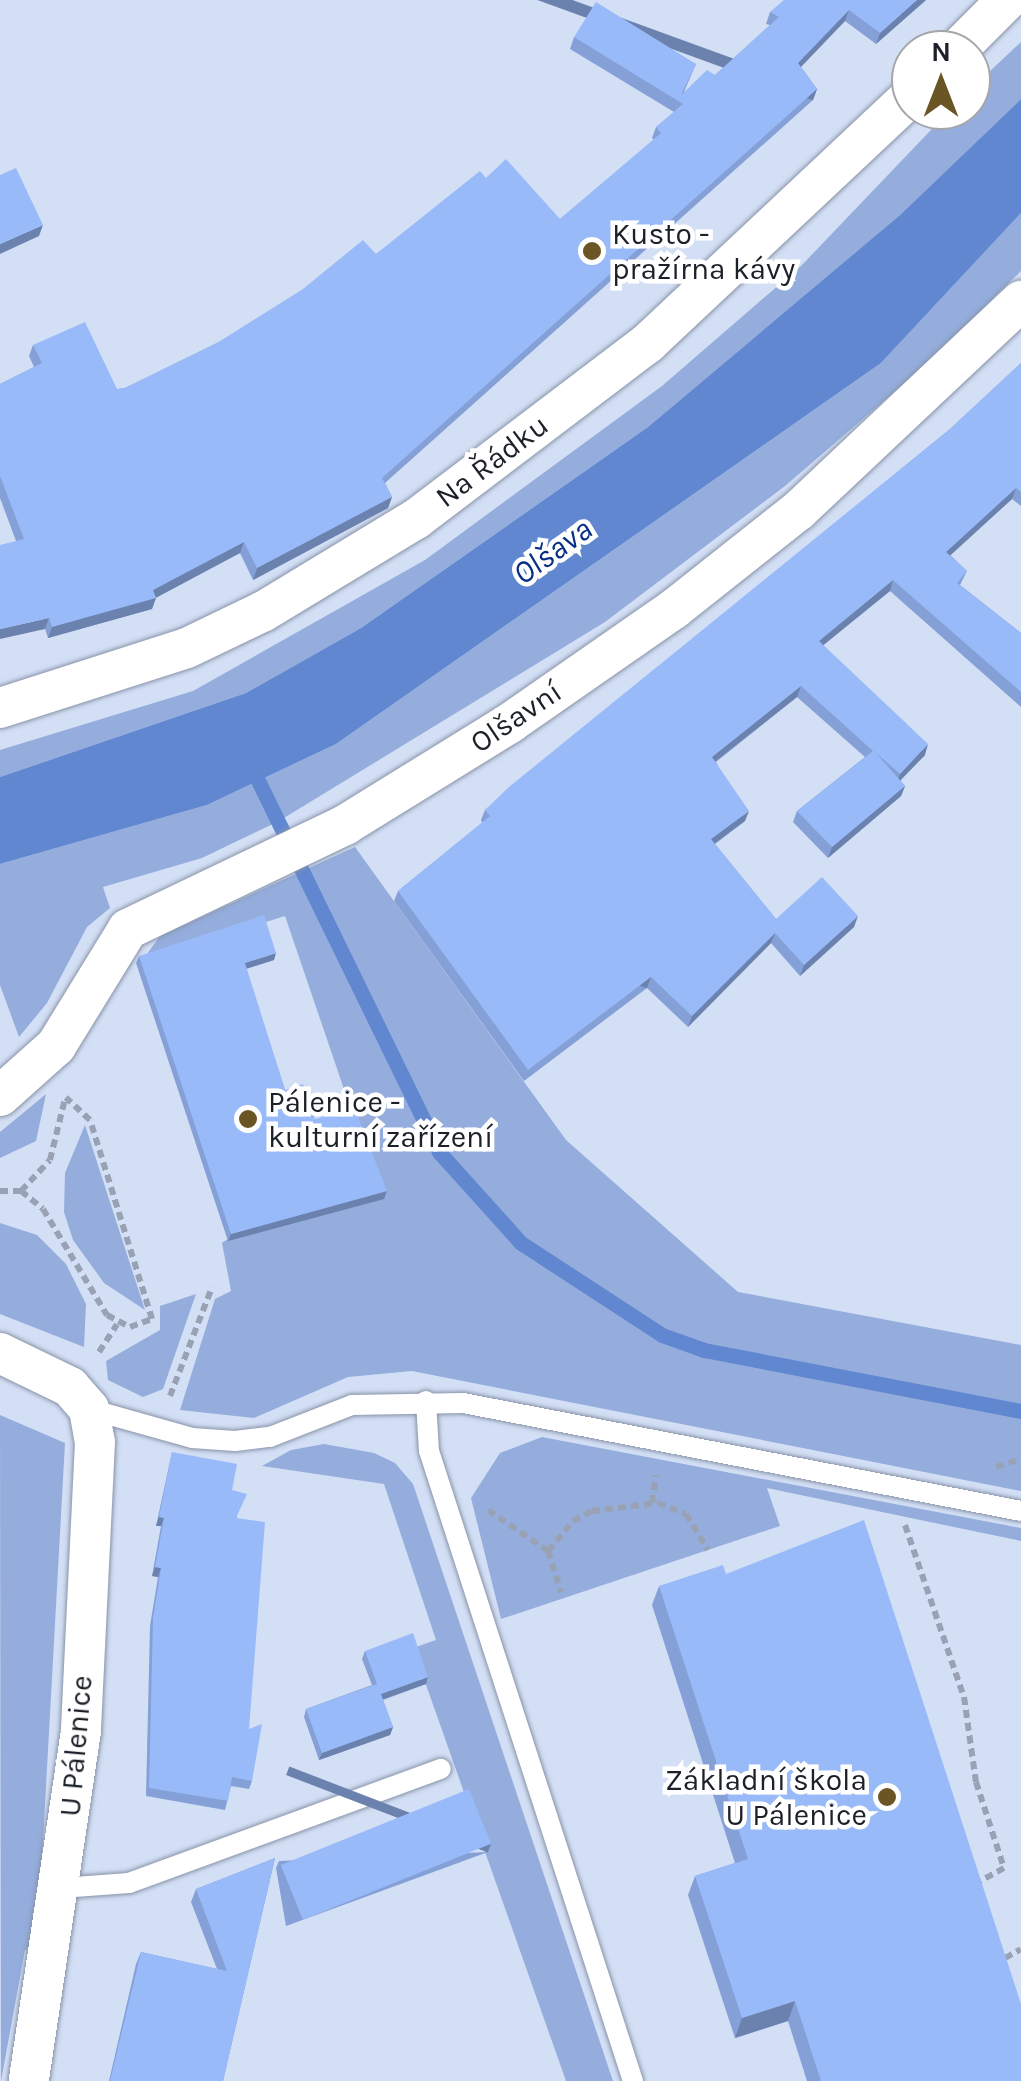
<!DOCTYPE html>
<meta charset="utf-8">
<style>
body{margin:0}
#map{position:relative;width:1021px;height:2081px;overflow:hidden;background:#d3dff5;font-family:Karla,sans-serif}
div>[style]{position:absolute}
.green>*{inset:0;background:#94addc}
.water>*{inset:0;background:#6187d1}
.stream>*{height:15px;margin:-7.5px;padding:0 7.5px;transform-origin:7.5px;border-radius:7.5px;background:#6187d1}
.path>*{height:6px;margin-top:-3px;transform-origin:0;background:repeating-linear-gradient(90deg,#99a2b4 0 8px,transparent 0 13px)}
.roads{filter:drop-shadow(0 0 2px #8893a8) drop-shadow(0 0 2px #8893a8)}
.lane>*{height:20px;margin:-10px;padding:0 10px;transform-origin:10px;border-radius:10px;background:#fff}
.street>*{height:40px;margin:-20px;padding:0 20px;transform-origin:20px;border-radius:20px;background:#fff}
.wall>*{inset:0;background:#84a0d6}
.shaded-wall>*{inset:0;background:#6b82ae;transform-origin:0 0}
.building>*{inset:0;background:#99baf9;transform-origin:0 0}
.dots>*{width:28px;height:28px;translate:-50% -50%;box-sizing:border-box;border:5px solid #fff;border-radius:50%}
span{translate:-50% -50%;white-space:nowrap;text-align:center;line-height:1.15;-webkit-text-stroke:9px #fff;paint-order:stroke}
.poi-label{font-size:30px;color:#1c2028}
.left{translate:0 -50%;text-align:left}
.right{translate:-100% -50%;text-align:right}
.street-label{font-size:30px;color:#1c2028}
.water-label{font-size:32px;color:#072e85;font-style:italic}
.north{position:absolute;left:891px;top:30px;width:100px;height:100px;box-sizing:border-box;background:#fff;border:2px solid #a4a6a9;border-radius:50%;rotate:0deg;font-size:28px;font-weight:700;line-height:40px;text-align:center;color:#1c2028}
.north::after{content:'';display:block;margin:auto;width:35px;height:45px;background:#6c5525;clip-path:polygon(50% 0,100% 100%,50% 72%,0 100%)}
</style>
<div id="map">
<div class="green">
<i style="clip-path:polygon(1021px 42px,1021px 99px,900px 215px,648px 427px,361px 628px,246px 693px,0 777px,0 750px,193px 691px,425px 560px,662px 386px,802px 265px,950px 110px,971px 110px,971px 89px)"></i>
<i style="clip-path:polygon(1021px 213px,1021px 271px,922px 368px,785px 486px,605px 622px,279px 821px,202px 858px,103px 887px,110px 908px,87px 927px,47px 1003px,19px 1037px,0 985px,0 864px,207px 805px,336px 744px,881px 363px)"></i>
<i style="clip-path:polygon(355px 847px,566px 1140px,738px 1292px,1021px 1345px,1021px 1491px,412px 1371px,348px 1377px,254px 1418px,180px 1410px,215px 1299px,231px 1291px,222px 1243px,363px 1145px,285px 916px,142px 961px,160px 936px)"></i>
<i style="clip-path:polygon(46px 1094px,36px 1141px,0 1158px,0 1132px)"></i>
<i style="clip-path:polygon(85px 1125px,145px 1310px,104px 1283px,73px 1240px,64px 1212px,65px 1173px)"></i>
<i style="clip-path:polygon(0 1223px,37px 1235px,66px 1264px,86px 1304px,84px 1347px,0 1314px)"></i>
<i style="clip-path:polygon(196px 1294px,163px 1389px,143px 1397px,108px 1380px,106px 1361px,160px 1330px,160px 1306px)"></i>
<i style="clip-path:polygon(0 1415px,65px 1443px,37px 1949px,25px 1950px,1px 2081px)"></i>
<i style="clip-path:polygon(542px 1437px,1021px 1528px,1021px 1541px,767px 1488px,780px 1526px,501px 1619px,471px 1498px,500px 1453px)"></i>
<i style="clip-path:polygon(324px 1444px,374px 1453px,395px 1463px,413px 1484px,613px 2081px,566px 2081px,413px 1648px,436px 1640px,384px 1484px,262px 1466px,291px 1450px)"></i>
</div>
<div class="water">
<i style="clip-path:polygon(1021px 99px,1021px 213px,881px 363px,336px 744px,207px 805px,0 864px,0 777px,246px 693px,361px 628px,648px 427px,900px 215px)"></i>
</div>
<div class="stream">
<i style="left:250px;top:764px;width:432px;rotate:64deg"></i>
<i style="left:439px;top:1152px;width:122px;rotate:48deg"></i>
<i style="left:521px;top:1243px;width:168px;rotate:33.1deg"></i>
<i style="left:662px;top:1335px;width:45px;rotate:19.7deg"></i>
<i style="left:704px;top:1350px;width:323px;rotate:10.9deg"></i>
</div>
<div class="path">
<i style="left:0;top:1191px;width:21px"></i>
<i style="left:21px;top:1191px;width:42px;rotate:-46.9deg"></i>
<i style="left:50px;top:1160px;width:63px;rotate:-76.2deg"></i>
<i style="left:21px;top:1191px;width:28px;rotate:39deg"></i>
<i style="left:43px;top:1209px;width:124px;rotate:58.9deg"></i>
<i style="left:107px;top:1315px;width:26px;rotate:28deg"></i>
<i style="left:130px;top:1327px;width:23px;rotate:-20deg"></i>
<i style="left:152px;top:1319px;width:208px;rotate:-107.3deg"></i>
<i style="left:90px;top:1120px;width:33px;rotate:-137deg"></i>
<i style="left:99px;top:1352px;width:33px;rotate:-57deg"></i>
<i style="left:170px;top:1396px;width:117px;rotate:-68.9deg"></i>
<i style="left:996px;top:1467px;width:26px;rotate:-18deg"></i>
<i style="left:652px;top:1503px;width:28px;rotate:-82deg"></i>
<i style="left:488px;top:1510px;width:73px;rotate:34.3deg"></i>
<i style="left:548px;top:1551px;width:39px;rotate:-50deg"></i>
<i style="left:573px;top:1521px;width:21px;rotate:-28deg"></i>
<i style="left:592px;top:1511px;width:66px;rotate:-6.9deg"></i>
<i style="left:658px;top:1503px;width:30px;rotate:21deg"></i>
<i style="left:686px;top:1514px;width:42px;rotate:58.6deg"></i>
<i style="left:905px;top:1525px;width:182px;rotate:71.1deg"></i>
<i style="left:964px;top:1697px;width:86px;rotate:82deg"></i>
<i style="left:976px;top:1782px;width:90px;rotate:72deg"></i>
<i style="left:1004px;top:1868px;width:33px;rotate:151deg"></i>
<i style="left:548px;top:1551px;width:43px;rotate:72.4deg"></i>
<i style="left:1005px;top:1958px;width:18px;rotate:-29deg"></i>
</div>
<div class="roads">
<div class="lane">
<i style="left:426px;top:1401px;width:50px;rotate:86.6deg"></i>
<i style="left:429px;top:1451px;width:662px;rotate:72.06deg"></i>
<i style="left:89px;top:1409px;width:107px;rotate:15.7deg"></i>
<i style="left:192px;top:1438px;width:43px;rotate:4deg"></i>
<i style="left:235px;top:1441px;width:35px;rotate:-7deg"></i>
<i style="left:270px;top:1437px;width:88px;rotate:-21.3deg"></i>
<i style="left:352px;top:1405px;width:111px;rotate:-1deg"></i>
<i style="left:463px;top:1403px;width:568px;rotate:10.95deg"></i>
<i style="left:61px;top:1888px;width:68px;rotate:-4.2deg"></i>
<i style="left:129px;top:1883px;width:332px;rotate:-20.1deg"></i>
</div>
<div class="street">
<i style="left:957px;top:50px;width:71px;rotate:-45deg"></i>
<i style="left:0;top:708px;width:196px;rotate:-17.8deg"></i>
<i style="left:187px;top:648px;width:85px;rotate:-25.7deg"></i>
<i style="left:264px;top:611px;width:178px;rotate:-31.2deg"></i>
<i style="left:416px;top:519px;width:291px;rotate:-37.2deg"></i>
<i style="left:648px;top:343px;width:361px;rotate:-43.2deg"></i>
<i style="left:0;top:1096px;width:75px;rotate:-41.8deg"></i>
<i style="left:56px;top:1046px;width:137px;rotate:-58.4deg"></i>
<i style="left:128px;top:929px;width:241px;rotate:-25.6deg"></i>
<i style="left:345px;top:825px;width:194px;rotate:-31.7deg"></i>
<i style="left:510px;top:723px;width:200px;rotate:-34.8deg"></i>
<i style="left:674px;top:609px;width:159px;rotate:-38.4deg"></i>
<i style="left:799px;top:510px;width:305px;rotate:-43.3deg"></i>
<i style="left:0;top:1353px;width:78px;rotate:25.9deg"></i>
<i style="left:70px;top:1387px;width:29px;rotate:49deg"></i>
<i style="left:89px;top:1409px;width:34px;rotate:80deg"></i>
<i style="left:95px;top:1442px;width:289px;rotate:92.8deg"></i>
<i style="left:81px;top:1731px;width:354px;rotate:98.5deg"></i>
</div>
</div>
<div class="wall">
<i style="clip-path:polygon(926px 0,876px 44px,845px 21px,801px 67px,817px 89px,813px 100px,385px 483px,392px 497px,388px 508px,253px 580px,240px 553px,156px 597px,152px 609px,48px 638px,16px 541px,0 498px,0 384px,34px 367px,29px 356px,33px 345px,117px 389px,125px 388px,217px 343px,376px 254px,486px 178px,560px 219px,654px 140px,652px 138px,656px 127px,674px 112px,570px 49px,574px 37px,696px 64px,684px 92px,715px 75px,770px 25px,766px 24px,770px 12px)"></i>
<i style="clip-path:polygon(1021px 363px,1021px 506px,1012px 499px,950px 555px,967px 571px,960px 585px,1021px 633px,1021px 707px,890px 591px,823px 645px,925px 755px,900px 780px,905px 786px,901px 796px,828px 858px,793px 822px,797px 811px,865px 757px,797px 697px,716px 762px,745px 821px,715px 844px,776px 919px,854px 927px,800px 976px,771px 943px,688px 1027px,647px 988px,524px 1081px,394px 901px,398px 891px,482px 823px,481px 820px,485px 810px,950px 429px)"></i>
<i style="clip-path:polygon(139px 956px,274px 960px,246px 969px,285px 1090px,387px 1191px,384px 1199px,228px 1241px,136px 963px)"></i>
<i style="clip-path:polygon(172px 1452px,232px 1490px,237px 1518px,252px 1781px,249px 1789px,231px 1786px,225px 1810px,146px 1796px,150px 1626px,158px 1577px,152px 1576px,161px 1526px,156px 1526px)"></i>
<i style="clip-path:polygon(726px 1574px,1021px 2081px,807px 2081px,788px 2021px,735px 2038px,688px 1895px,695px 1876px,735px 1863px,652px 1605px,659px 1586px)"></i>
<i style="clip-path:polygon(365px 1651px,426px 1684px,383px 1700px,393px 1727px,390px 1735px,319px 1760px,304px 1717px,306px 1709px,372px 1685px,362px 1659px)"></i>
<i style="clip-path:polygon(488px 1852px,286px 1926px,276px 1868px,279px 1861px)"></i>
<i style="clip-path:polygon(275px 1858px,223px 2081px,109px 2081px,136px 1964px,141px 1952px,217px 1969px,191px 1902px,196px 1889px)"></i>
</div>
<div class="shaded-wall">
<i style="clip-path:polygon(917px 0,926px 0,876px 44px,880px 33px)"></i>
<i style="clip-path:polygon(849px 10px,845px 21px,794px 74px,798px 63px)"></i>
<i style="left:817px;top:89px;width:12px;height:584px;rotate:110deg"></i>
<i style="clip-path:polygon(43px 225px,39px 236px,0 254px,0 244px)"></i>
<i style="clip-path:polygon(1016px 488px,1012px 499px,942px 563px,946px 552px)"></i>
<i style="clip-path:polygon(392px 497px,388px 508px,253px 580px,257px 568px)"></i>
<i style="clip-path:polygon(244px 542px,240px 553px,152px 600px,156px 598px,152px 609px,48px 638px,52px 627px,153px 590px)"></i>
<i style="clip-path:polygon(893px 580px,890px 591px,815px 652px,819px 641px)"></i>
<i style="clip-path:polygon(49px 618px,45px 629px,0 639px,0 629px)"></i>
<i style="clip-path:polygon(801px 686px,797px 697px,708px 767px,712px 757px)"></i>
<i style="clip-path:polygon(928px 744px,925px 755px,896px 785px,900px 774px)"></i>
<i style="clip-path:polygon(905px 786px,901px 796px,828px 858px,832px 847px)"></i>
<i style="clip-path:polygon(749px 811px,745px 821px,707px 849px,711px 839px)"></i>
<i style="clip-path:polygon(858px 916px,854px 927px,800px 976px,804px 965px)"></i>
<i style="clip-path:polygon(775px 933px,771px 943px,688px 1027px,692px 1016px)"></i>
<i style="clip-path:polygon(276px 953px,274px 960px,242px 970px,245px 963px)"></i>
<i style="left:651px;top:977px;width:12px;height:154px;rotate:110deg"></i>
<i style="clip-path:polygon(387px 1191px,384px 1199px,228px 1241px,231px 1234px)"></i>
<i style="clip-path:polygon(159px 1517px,164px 1518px,161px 1526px,156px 1526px)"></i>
<i style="clip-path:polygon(155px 1567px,161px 1568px,158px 1577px,152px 1576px)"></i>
<i style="clip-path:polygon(428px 1677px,426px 1684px,378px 1701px,381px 1694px)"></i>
<i style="clip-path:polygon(393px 1727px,390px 1735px,319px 1760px,322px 1753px)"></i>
<i style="left:491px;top:1844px;width:9px;height:216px;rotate:111deg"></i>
<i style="clip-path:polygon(795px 2001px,788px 2021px,735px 2038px,742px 2018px)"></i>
</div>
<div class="building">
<i style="clip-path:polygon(784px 0,917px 0,880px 33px,849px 10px,798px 63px,817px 89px,382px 478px,392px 497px,257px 568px,244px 542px,153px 590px,156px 598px,52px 627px,49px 618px,0 629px,0 545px,24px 539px,0 476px,0 384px,42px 363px,33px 345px,85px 322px,117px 389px,125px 388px,217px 343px,303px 289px,363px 240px,376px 254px,480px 171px,486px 178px,506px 159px,560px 219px,661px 133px,656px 127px,683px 104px,574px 37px,596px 2px,696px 64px,681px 95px,707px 70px,715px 75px,779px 17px,770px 12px)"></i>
<i style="clip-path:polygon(16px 168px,43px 225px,0 244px,0 175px)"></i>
<i style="clip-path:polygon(1021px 363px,1021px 492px,1016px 488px,946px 552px,967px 571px,957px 583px,1021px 633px,1021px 692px,893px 580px,819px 641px,928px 744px,900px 774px,875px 752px,905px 786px,832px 847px,797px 811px,873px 751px,801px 686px,712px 757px,749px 811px,711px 839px,776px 919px,822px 877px,858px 916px,804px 965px,775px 933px,692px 1016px,651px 977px,528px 1070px,398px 891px,490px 816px,485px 810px,509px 787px,950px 429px)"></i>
<i style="clip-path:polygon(264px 915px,276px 953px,245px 963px,285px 1090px,303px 1084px,315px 1119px,354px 1107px,387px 1191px,231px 1234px,139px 956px)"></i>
<i style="clip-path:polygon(172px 1452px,237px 1464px,232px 1490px,247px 1494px,236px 1518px,265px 1522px,249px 1729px,262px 1724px,252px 1781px,232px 1777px,228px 1801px,149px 1788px,153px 1618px,161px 1568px,155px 1567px,164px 1518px,159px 1517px)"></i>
<i style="clip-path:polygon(864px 1520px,1021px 2004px,1021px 2081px,821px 2081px,795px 2001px,742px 2018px,695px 1876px,748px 1859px,659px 1586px,723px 1565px,726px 1574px)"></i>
<i style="clip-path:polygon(413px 1633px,428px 1677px,381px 1694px,393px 1727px,322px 1753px,306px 1709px,377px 1684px,365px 1651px)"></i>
<i style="left:469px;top:1789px;width:59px;height:203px;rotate:68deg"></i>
<i style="clip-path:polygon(275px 1858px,223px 2081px,110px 2081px,141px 1952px,227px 1971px,196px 1889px)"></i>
</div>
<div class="dots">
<i style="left:592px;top:251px;background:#6c5525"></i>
<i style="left:248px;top:1119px;background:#6c5525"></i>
<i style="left:887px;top:1797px;background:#6c5525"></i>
</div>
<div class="poi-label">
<span class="left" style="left:612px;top:251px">Kusto -<br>pražírna kávy</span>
<span class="left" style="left:268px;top:1119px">Pálenice -<br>kulturní zařízení</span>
<span class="right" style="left:867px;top:1797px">Základní škola<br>U Pálenice</span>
</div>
<div class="street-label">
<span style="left:492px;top:461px;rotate:-37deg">Na Řádku</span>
<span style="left:516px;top:717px;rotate:-34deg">Olšavní</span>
<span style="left:76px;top:1746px;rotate:-85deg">U Pálenice</span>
</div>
<div class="water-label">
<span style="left:553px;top:552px;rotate:-36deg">Olšava</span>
</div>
<div class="north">N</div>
</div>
